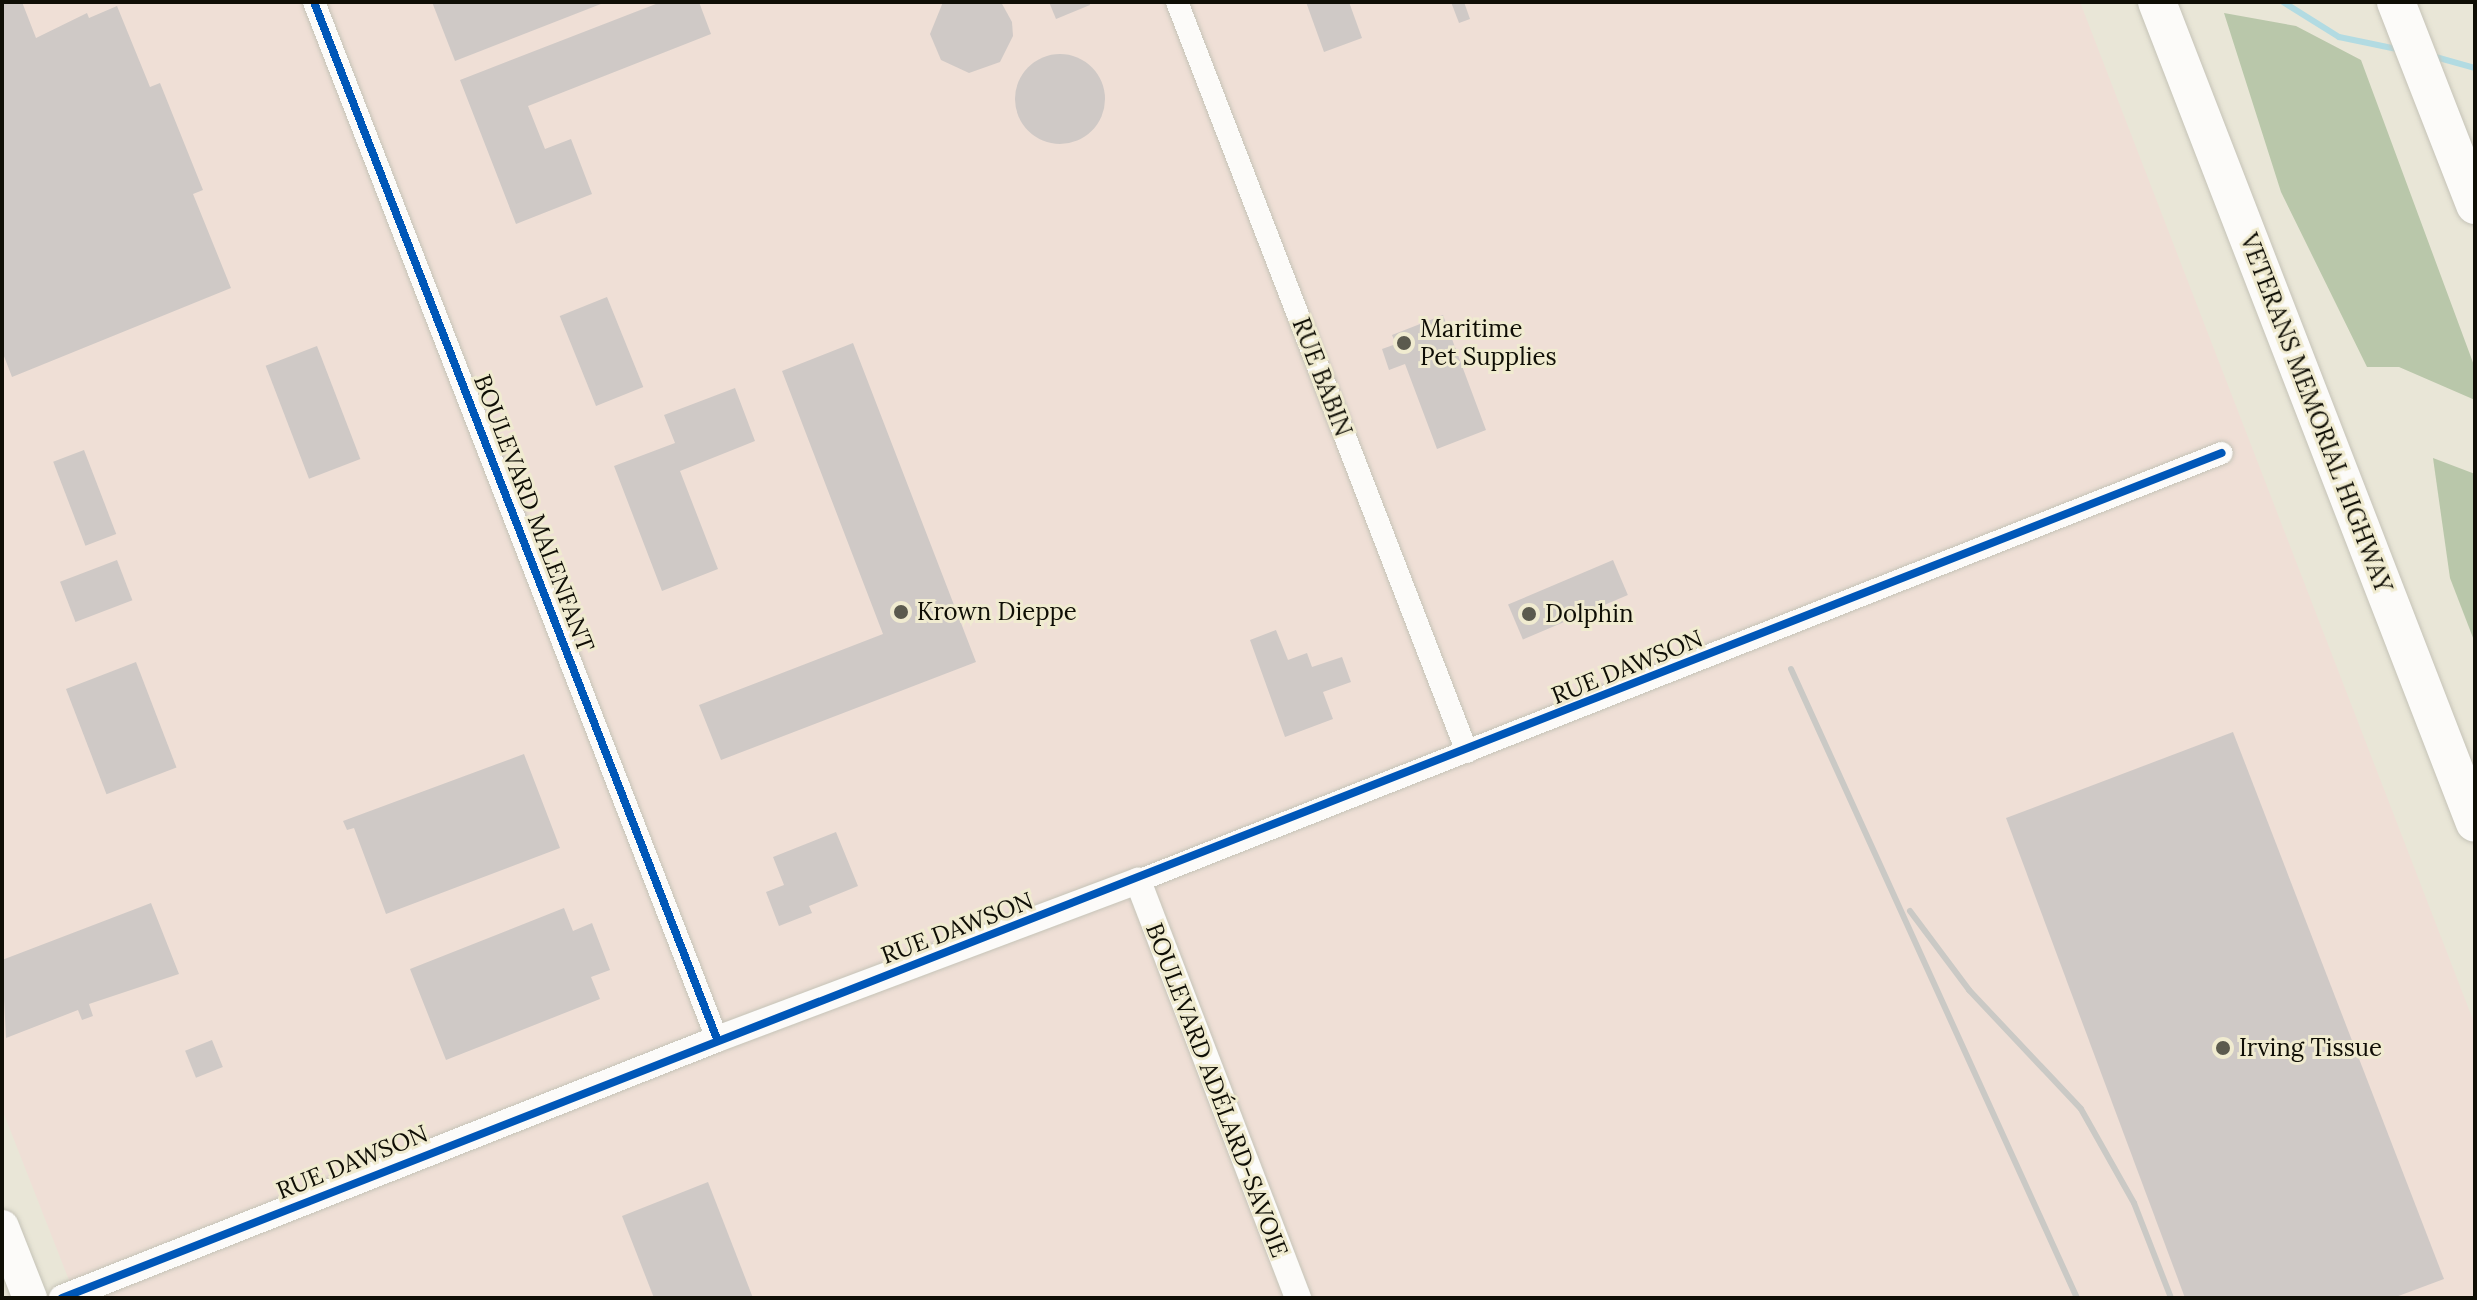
<!DOCTYPE html>
<meta charset="utf-8">
<style>
body{margin:0}
#map{position:relative;width:2477px;height:1300px;overflow:hidden;background:#e9e6d7;font-family:Lora,serif}
div>[style]{position:absolute}
.industrial>*{inset:0;background:#efdfd6}
.forest>*{inset:0;background:#b9c7aa}
.stream>*{height:6px;margin:-3px;padding:0 3px;transform-origin:3px;border-radius:3px;background:#b2dbe2}
.building>*{inset:0;background:#cfc9c6;transform-origin:0 0}
.round{border-radius:50%}
.roads{filter:drop-shadow(0 0 2px #c5c3b7) drop-shadow(0 0 2px #c5c3b7)}
.minor>*{height:22px;margin:-11px;padding:0 11px;transform-origin:11px;border-radius:11px;background:#fcfbf9}
.tertiary>*{height:26px;margin:-13px;padding:0 13px;transform-origin:13px;border-radius:13px;background:#fcfbf9}
.primary>*{height:34px;margin:-17px;padding:0 17px;transform-origin:17px;border-radius:17px;background:#fcfbf9}
.motorway>*{height:38px;margin:-19px;padding:0 19px;transform-origin:19px;border-radius:19px;background:#fcfbf9}
.rail>*{height:6px;margin:-3px;padding:0 3px;transform-origin:3px;border-radius:3px;background:#cac9c5}
.cycleway>*{height:8px;margin:-4px;padding:0 4px;transform-origin:4px;border-radius:4px;background:#0057b8}
.dots>*{width:22px;height:22px;translate:-50% -50%;box-sizing:border-box;border:4px solid #f0ebd0;border-radius:50%}
span{translate:-50% -50%;white-space:nowrap;text-align:center;line-height:1.15;-webkit-text-stroke:6px #f0ebd0;paint-order:stroke}
.poi-label{font-size:24px;color:#0f0e05}
.left{translate:0 -50%;text-align:left}
.street-label{font-size:24px;color:#0f0e05}
.frame{position:absolute;inset:0;border:4px solid #0f0e05;pointer-events:none}
</style>
<div id="map">
<div class="industrial">
<i style="clip-path:polygon(2px 2px,2080px 2px,2475px 1025px,2475px 1298px,76px 1298px,2px 1109px)"></i>
</div>
<div class="forest">
<i style="clip-path:polygon(2224px 13px,2296px 26px,2361px 60px,2475px 368px,2475px 400px,2399px 367px,2367px 367px,2281px 192px)"></i>
<i style="clip-path:polygon(2433px 458px,2475px 474px,2475px 643px,2450px 578px)"></i>
</div>
<div class="stream">
<i style="left:2283px;top:2px;width:66px;rotate:32deg"></i>
<i style="left:2339px;top:37px;width:64px;rotate:11.7deg"></i>
<i style="left:2432px;top:56px;width:45px;rotate:15.6deg"></i>
</div>
<div class="building">
<i style="clip-path:polygon(2px 2px,22px 2px,36px 38px,87px 13px,89px 18px,117px 6px,150px 87px,160px 83px,203px 190px,193px 194px,231px 288px,12px 377px,2px 351px)"></i>
<i style="clip-path:polygon(432px 2px,606px 2px,455px 61px)"></i>
<i style="clip-path:polygon(661px 2px,699px 2px,711px 34px,528px 106px,545px 149px,571px 139px,592px 194px,516px 224px,460px 80px)"></i>
<i style="clip-path:polygon(943px 2px,1001px 2px,1012px 22px,1013px 36px,1000px 62px,969px 73px,941px 60px,930px 34px)"></i>
<i style="clip-path:polygon(1049px 2px,1089px 2px,1090px 5px,1056px 19px)"></i>
<i style="clip-path:polygon(1306px 2px,1349px 2px,1362px 38px,1324px 52px)"></i>
<i style="clip-path:polygon(1451px 2px,1464px 2px,1470px 19px,1459px 23px)"></i>
<i class="round" style="left:1015px;top:54px;width:90px;height:90px"></i>
<i style="left:607px;top:297px;width:97px;height:51px;rotate:68deg"></i>
<i style="clip-path:polygon(1443px 315px,1486px 430px,1437px 449px,1405px 364px,1389px 370px,1382px 349px,1396px 344px,1392px 335px)"></i>
<i style="clip-path:polygon(853px 343px,976px 662px,721px 760px,699px 705px,883px 634px,782px 371px)"></i>
<i style="left:317px;top:346px;width:121px;height:55px;rotate:69deg"></i>
<i style="clip-path:polygon(735px 388px,755px 441px,680px 471px,718px 569px,662px 591px,614px 466px,675px 443px,664px 415px)"></i>
<i style="left:84px;top:450px;width:90px;height:33px;rotate:69deg"></i>
<i style="left:117px;top:560px;width:43px;height:61px;rotate:69deg"></i>
<i style="left:1613px;top:560px;width:38px;height:114px;rotate:67deg"></i>
<i style="clip-path:polygon(1276px 630px,1288px 660px,1307px 653px,1312px 667px,1342px 657px,1351px 682px,1323px 692px,1333px 719px,1285px 737px,1250px 640px)"></i>
<i style="left:136px;top:662px;width:113px;height:75px;rotate:69deg"></i>
<i style="clip-path:polygon(2233px 732px,2444px 1279px,2393px 1298px,2185px 1298px,2006px 818px)"></i>
<i style="clip-path:polygon(524px 754px,560px 848px,386px 914px,354px 828px,347px 830px,343px 821px)"></i>
<i style="clip-path:polygon(836px 832px,858px 886px,809px 906px,812px 913px,779px 926px,766px 892px,784px 885px,773px 857px)"></i>
<i style="clip-path:polygon(151px 903px,179px 974px,89px 1004px,93px 1016px,82px 1020px,78px 1010px,6px 1038px,2px 960px)"></i>
<i style="clip-path:polygon(564px 908px,573px 931px,592px 923px,610px 970px,591px 977px,600px 999px,446px 1060px,410px 969px)"></i>
<i style="left:212px;top:1040px;width:29px;height:29px;rotate:68deg"></i>
<i style="clip-path:polygon(708px 1182px,753px 1298px,654px 1298px,622px 1216px)"></i>
</div>
<div class="roads">
<div class="minor">
<i style="left:314px;top:2px;width:1113px;rotate:68.76deg"></i>
<i style="left:1177px;top:2px;width:804px;rotate:68.86deg"></i>
<i style="left:1138px;top:881px;width:1165px;rotate:-21.55deg"></i>
</div>
<div class="tertiary">
<i style="left:62px;top:1298px;width:704px;rotate:-21.57deg"></i>
<i style="left:717px;top:1039px;width:450px;rotate:-20.6deg"></i>
<i style="left:1138px;top:881px;width:447px;rotate:69deg"></i>
</div>
<div class="primary">
<i style="left:2px;top:1227px;width:76px;rotate:68.5deg"></i>
</div>
<div class="motorway">
<i style="left:2157px;top:2px;width:880px;rotate:68.83deg"></i>
<i style="left:2396px;top:2px;width:218px;rotate:68.7deg"></i>
</div>
</div>
<div class="rail">
<i style="left:1791px;top:669px;width:691px;rotate:65.55deg"></i>
<i style="left:1910px;top:911px;width:99px;rotate:53.2deg"></i>
<i style="left:1969px;top:990px;width:163px;rotate:46.7deg"></i>
<i style="left:2081px;top:1109px;width:108px;rotate:60.6deg"></i>
<i style="left:2134px;top:1203px;width:102px;rotate:68.7deg"></i>
</div>
<div class="cycleway">
<i style="left:314px;top:2px;width:1113px;rotate:68.76deg"></i>
<i style="left:62px;top:1298px;width:2319px;rotate:-21.37deg"></i>
</div>
<div class="dots">
<i style="left:1404px;top:343px;background:#5b5a4e"></i>
<i style="left:901px;top:612px;background:#5b5a4e"></i>
<i style="left:1529px;top:614px;background:#5b5a4e"></i>
<i style="left:2223px;top:1048px;background:#5b5a4e"></i>
</div>
<div class="poi-label">
<span class="left" style="left:1420px;top:343px">Maritime<br>Pet Supplies</span>
<span class="left" style="left:917px;top:612px">Krown Dieppe</span>
<span class="left" style="left:1545px;top:614px">Dolphin</span>
<span class="left" style="left:2239px;top:1048px">Irving Tissue</span>
</div>
<div class="street-label">
<span style="left:1322px;top:377px;rotate:69deg">RUE BABIN</span>
<span style="left:2316px;top:413px;rotate:69deg">VETERANS MEMORIAL HIGHWAY</span>
<span style="left:534px;top:513px;rotate:69deg">BOULEVARD MALENFANT</span>
<span style="left:1627px;top:667px;rotate:-22deg">RUE DAWSON</span>
<span style="left:957px;top:928px;rotate:-21deg">RUE DAWSON</span>
<span style="left:1217px;top:1090px;rotate:69deg">BOULEVARD ADÉLARD-SAVOIE</span>
<span style="left:352px;top:1162px;rotate:-22deg">RUE DAWSON</span>
</div>
<div class="frame"></div>
</div>
